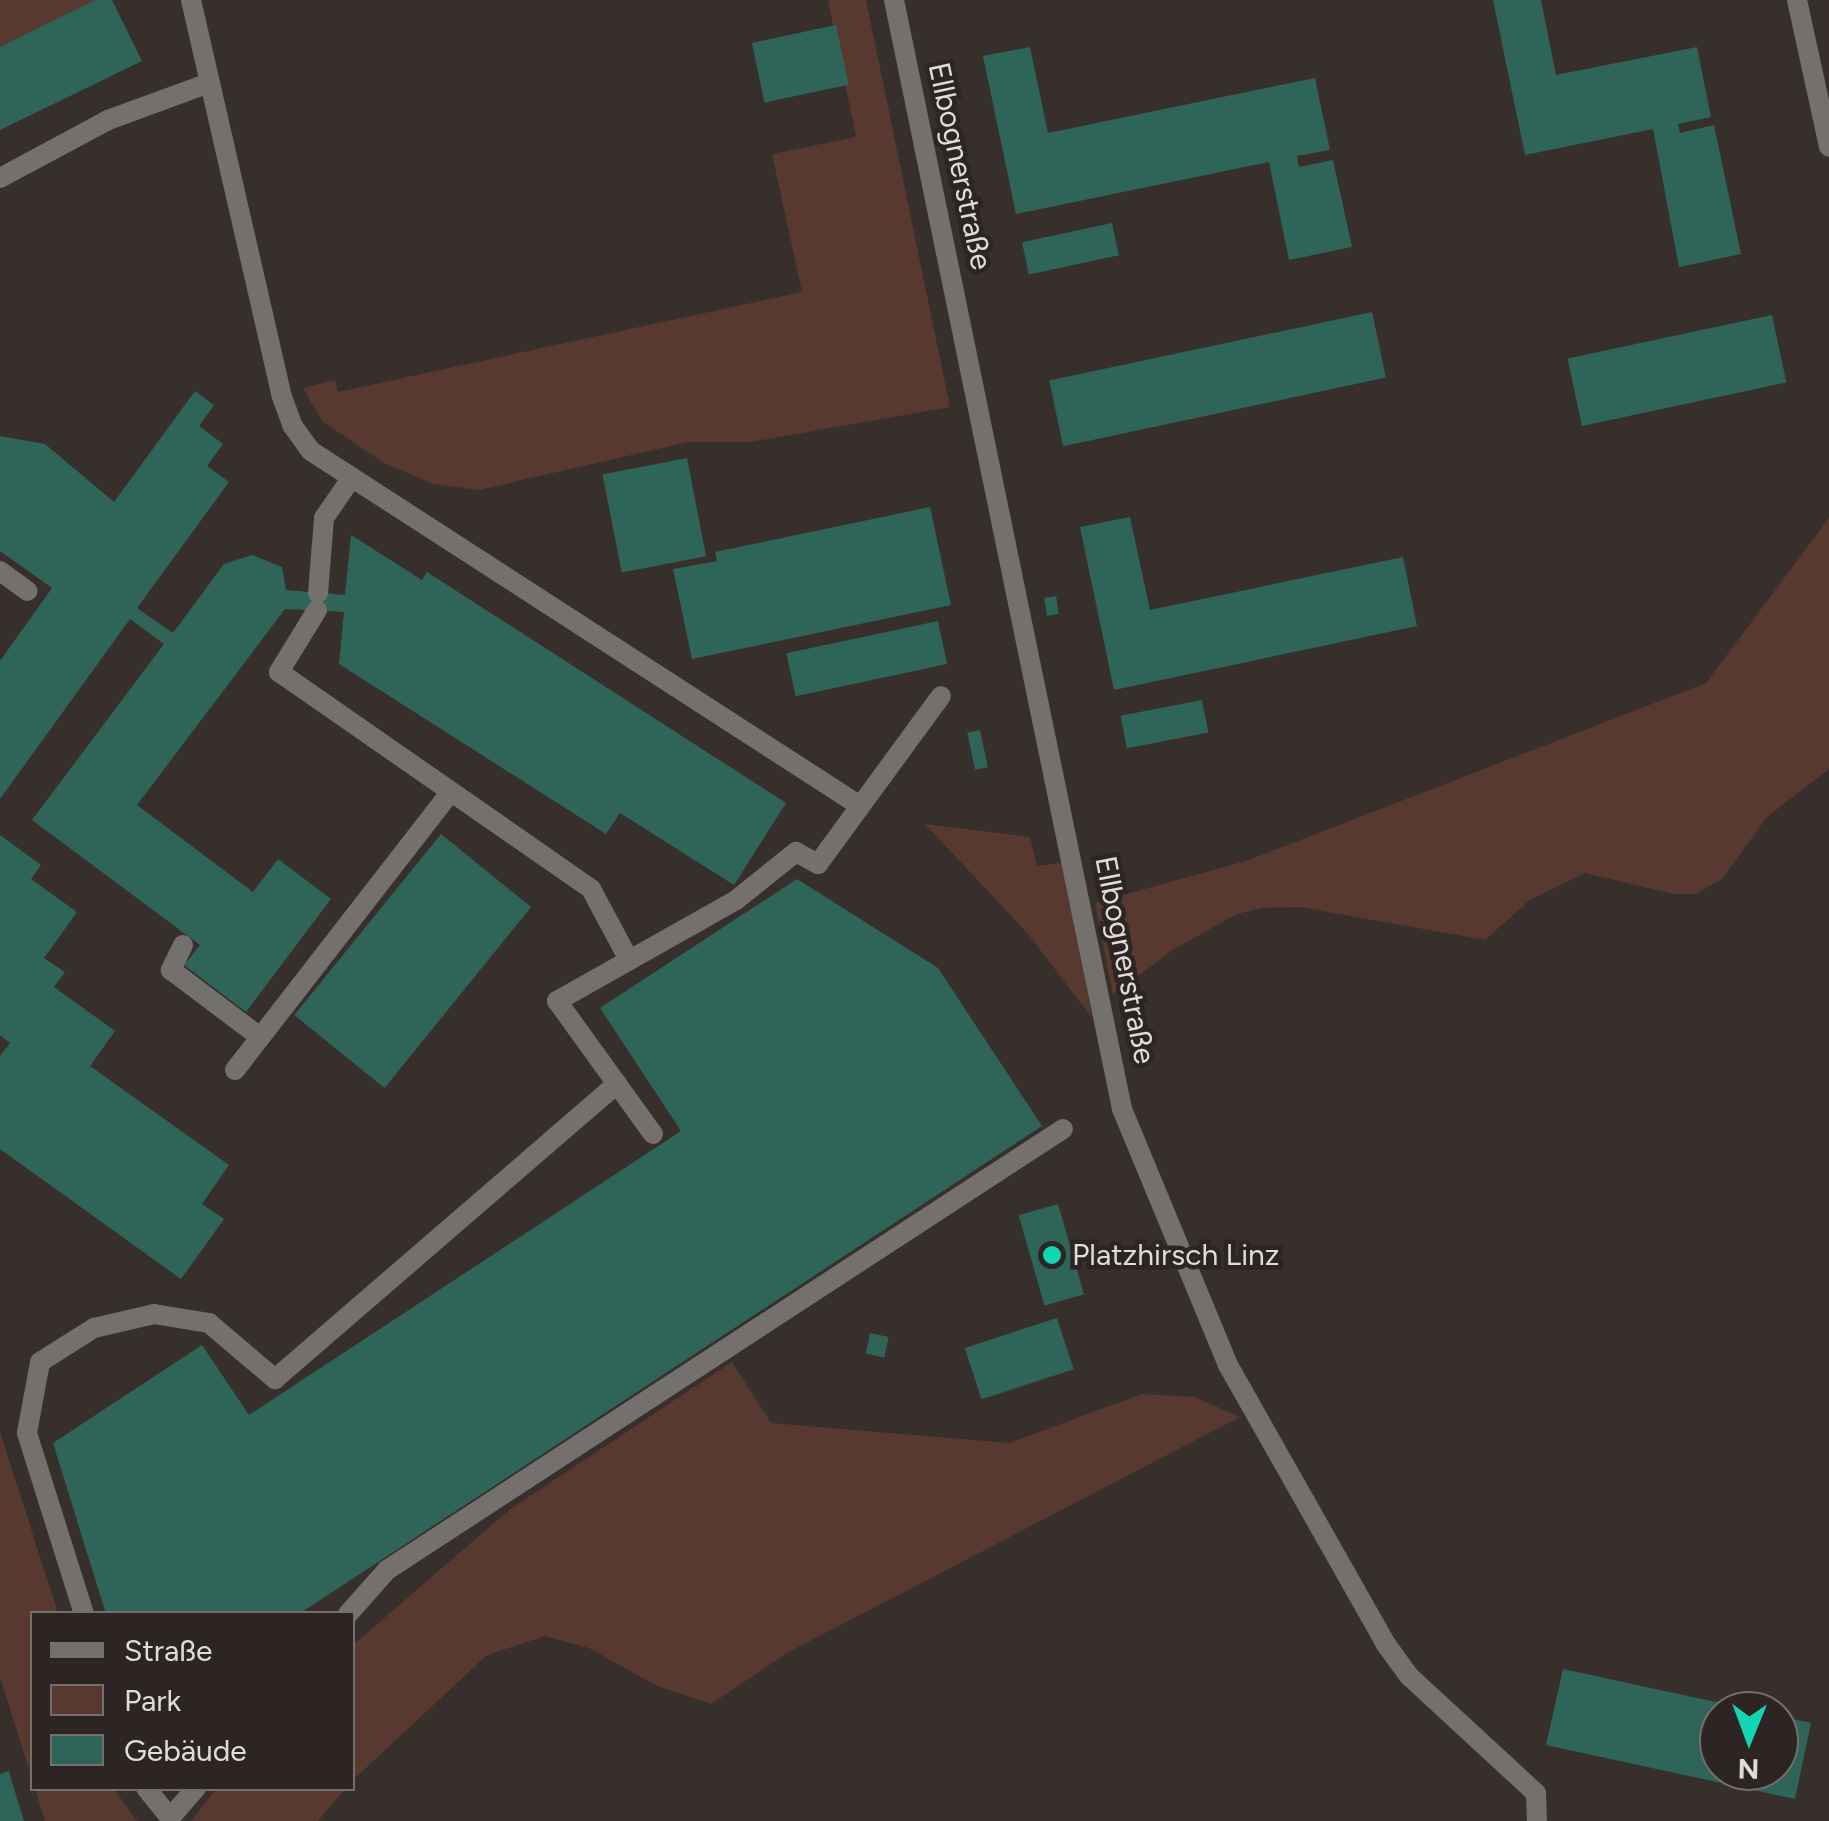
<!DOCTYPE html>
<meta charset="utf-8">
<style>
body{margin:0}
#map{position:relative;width:1829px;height:1821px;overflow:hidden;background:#372f2c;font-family:Figtree,sans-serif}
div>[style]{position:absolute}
.green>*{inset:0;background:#58392f}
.building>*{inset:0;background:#2f6558;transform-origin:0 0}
.lane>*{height:20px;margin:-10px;padding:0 10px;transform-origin:10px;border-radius:10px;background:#74706e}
.street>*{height:20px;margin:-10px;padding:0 10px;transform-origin:10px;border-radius:10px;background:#74706e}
.dots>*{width:28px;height:28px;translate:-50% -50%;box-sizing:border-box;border:5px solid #2d2523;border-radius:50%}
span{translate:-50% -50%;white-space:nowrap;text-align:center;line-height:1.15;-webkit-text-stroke:9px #2d2523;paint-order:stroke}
.street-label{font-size:30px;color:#e1dbda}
.poi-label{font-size:30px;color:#e1dbda}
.left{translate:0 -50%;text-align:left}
.legend{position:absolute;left:30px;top:1611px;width:325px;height:180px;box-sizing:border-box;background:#2d2523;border:2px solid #756e6c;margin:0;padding:12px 18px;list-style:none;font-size:30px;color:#e1dbda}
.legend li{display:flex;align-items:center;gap:20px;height:50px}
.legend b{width:50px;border:2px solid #756e6c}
.north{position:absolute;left:1699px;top:1691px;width:100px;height:100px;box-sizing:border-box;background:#2d2523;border:2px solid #756e6c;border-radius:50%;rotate:181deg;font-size:28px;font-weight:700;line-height:40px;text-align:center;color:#e1dbda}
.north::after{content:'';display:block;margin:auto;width:35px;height:45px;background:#14d5b3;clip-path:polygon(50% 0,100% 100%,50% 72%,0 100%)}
</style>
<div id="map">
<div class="green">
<i style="clip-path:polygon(0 0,95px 0,0 47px)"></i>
<i style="clip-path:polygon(828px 0,866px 0,950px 407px,750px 442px,688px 442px,479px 490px,433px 484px,384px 463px,322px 421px,303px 388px,335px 380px,338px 392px,802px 292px,772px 154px,856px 137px)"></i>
<i style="clip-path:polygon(1829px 518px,1829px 769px,1767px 817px,1722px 879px,1696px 894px,1673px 894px,1585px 873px,1530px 900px,1485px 940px,1300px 907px,1262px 908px,1237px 914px,1174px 949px,1113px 995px,1095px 903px,1249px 860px,1706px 683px)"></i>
<i style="clip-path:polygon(925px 824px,1030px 837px,1037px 866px,1066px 862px,1092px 1018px,1029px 935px)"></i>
<i style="clip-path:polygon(732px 1362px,771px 1423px,1009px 1443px,1142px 1394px,1195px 1397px,1240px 1417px,787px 1653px,711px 1704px,657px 1686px,589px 1648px,545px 1636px,487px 1655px,353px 1780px,353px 1645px,509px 1510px)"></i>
<i style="clip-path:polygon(0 1432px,58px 1613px,32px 1614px,32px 1779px,0 1677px)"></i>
<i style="clip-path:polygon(35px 1789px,114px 1789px,137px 1821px,45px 1821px)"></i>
<i style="clip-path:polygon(216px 1789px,216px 1788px,345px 1789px,318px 1821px,191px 1821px)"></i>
</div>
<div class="building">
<i style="clip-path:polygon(95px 0,112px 0,142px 61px,0 130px,0 47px)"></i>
<i style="clip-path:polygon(1493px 0,1541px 0,1556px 75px,1697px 47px,1711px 117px,1678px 124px,1680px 133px,1714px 125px,1741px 254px,1679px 267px,1653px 129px,1525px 155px)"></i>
<i style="left:836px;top:25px;width:61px;height:86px;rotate:78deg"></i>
<i style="clip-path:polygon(1030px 47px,1048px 133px,1315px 78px,1330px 150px,1297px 156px,1299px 167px,1333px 160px,1352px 247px,1289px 260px,1269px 162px,1016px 214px,983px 56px)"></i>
<i style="left:1112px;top:223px;width:33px;height:92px;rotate:78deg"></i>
<i style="left:1372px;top:312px;width:67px;height:330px;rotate:78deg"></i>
<i style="left:1772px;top:315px;width:69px;height:209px;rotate:78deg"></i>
<i style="clip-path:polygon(195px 391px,214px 405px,199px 426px,223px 444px,207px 466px,229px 482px,137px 608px,173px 633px,224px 564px,252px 555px,282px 567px,286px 590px,345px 595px,351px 535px,422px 580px,427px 572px,786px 803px,734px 885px,620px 813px,606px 834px,339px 664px,344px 612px,285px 609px,137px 805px,253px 892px,278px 859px,331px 899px,246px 1012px,184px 965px,200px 945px,32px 820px,164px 644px,130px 619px,0 799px,0 661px,52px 588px,0 551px,0 436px,45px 444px,114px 502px)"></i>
<i style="left:687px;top:458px;width:100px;height:86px;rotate:79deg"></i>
<i style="clip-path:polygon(930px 507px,951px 605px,692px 659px,673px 569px,717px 561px,715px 552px)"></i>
<i style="clip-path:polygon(1130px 517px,1150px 610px,1403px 557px,1417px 626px,1114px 690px,1080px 527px)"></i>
<i style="left:1056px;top:596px;width:18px;height:12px;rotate:81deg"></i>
<i style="left:938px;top:621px;width:44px;height:155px;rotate:78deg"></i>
<i style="left:1202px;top:700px;width:33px;height:83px;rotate:79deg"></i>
<i style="left:980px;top:730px;width:38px;height:13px;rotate:78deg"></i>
<i style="left:441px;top:834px;width:116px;height:233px;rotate:39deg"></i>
<i style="clip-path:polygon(0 835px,41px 865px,31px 879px,77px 912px,44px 958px,65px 972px,54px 987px,115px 1031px,90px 1066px,229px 1165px,202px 1204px,224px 1219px,181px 1279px,0 1149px,0 1056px,10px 1043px,0 1035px)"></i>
<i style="clip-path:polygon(797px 879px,938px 968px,1042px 1126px,299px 1614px,106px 1614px,53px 1443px,202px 1345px,249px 1415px,681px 1131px,600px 1008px)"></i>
<i style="left:1058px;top:1204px;width:94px;height:41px;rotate:74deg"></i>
<i style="left:1057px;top:1318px;width:54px;height:97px;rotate:72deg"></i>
<i style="left:870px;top:1333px;width:19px;height:21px;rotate:12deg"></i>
<i style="clip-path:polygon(1563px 1669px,1748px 1709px,1719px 1711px,1719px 1771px,1779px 1771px,1779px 1716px,1811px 1723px,1795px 1799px,1546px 1745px)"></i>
<i style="clip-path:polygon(9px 1771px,12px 1782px,24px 1821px,0 1821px,0 1774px)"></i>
</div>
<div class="lane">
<i style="left:191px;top:0;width:404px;rotate:77.1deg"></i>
<i style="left:281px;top:394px;width:33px;rotate:70deg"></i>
<i style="left:292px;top:425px;width:32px;rotate:54deg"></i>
<i style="left:311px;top:451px;width:650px;rotate:32.88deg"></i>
<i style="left:1797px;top:0;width:150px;rotate:77.7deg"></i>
<i style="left:0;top:178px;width:123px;rotate:-28.2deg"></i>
<i style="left:108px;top:120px;width:108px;rotate:-20.1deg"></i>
<i style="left:0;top:571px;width:34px;rotate:36deg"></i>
<i style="left:318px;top:593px;width:75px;rotate:-85.4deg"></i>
<i style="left:324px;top:518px;width:46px;rotate:-55.6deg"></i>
<i style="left:317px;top:610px;width:73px;rotate:121.5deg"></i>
<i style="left:279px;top:672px;width:380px;rotate:34.8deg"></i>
<i style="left:591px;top:889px;width:81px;rotate:61.8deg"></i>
<i style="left:183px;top:945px;width:28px;rotate:116deg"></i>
<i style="left:171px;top:970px;width:111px;rotate:37deg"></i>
<i style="left:235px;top:1070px;width:352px;rotate:-52.2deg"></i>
<i style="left:653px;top:1134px;width:164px;rotate:-125.8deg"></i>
<i style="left:557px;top:1001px;width:206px;rotate:-29.4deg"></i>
<i style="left:736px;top:900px;width:77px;rotate:-38.7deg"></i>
<i style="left:796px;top:852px;width:25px;rotate:29deg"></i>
<i style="left:818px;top:864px;width:208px;rotate:-53.8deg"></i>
<i style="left:84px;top:1614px;width:190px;rotate:-107.5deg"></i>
<i style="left:27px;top:1433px;width:72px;rotate:-79.6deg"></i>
<i style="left:40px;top:1362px;width:64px;rotate:-32.2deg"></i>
<i style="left:94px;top:1328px;width:62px;rotate:-13.1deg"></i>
<i style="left:154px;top:1314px;width:56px;rotate:9.3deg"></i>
<i style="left:209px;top:1323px;width:87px;rotate:40.3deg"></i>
<i style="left:275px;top:1379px;width:452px;rotate:-40.8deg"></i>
<i style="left:348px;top:1614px;width:59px;rotate:-48.4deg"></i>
<i style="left:387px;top:1570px;width:807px;rotate:-33.12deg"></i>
<i style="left:146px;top:1788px;width:38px;rotate:51deg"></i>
<i style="left:170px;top:1818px;width:40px;rotate:-49deg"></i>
</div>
<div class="street">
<i style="left:894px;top:0;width:1132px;rotate:78.38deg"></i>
<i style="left:1122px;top:1109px;width:277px;rotate:67.5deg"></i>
<i style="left:1228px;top:1365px;width:319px;rotate:60.5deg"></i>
<i style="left:1385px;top:1643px;width:41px;rotate:54deg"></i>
<i style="left:1409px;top:1676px;width:173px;rotate:42.7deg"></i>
<i style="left:1536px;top:1793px;width:28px;rotate:88deg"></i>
</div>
<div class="dots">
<i style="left:1052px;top:1255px;background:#14d5b3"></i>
</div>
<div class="street-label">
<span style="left:960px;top:166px;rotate:78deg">Ellbognerstraße</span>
<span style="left:1125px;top:960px;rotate:79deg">Ellbognerstraße</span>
</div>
<div class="poi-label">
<span class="left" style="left:1072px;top:1255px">Platzhirsch Linz</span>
</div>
<ul class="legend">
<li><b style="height:12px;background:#74706e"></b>Straße</li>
<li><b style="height:28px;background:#58392f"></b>Park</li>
<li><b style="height:28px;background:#2f6558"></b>Gebäude</li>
</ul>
<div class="north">N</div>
</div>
